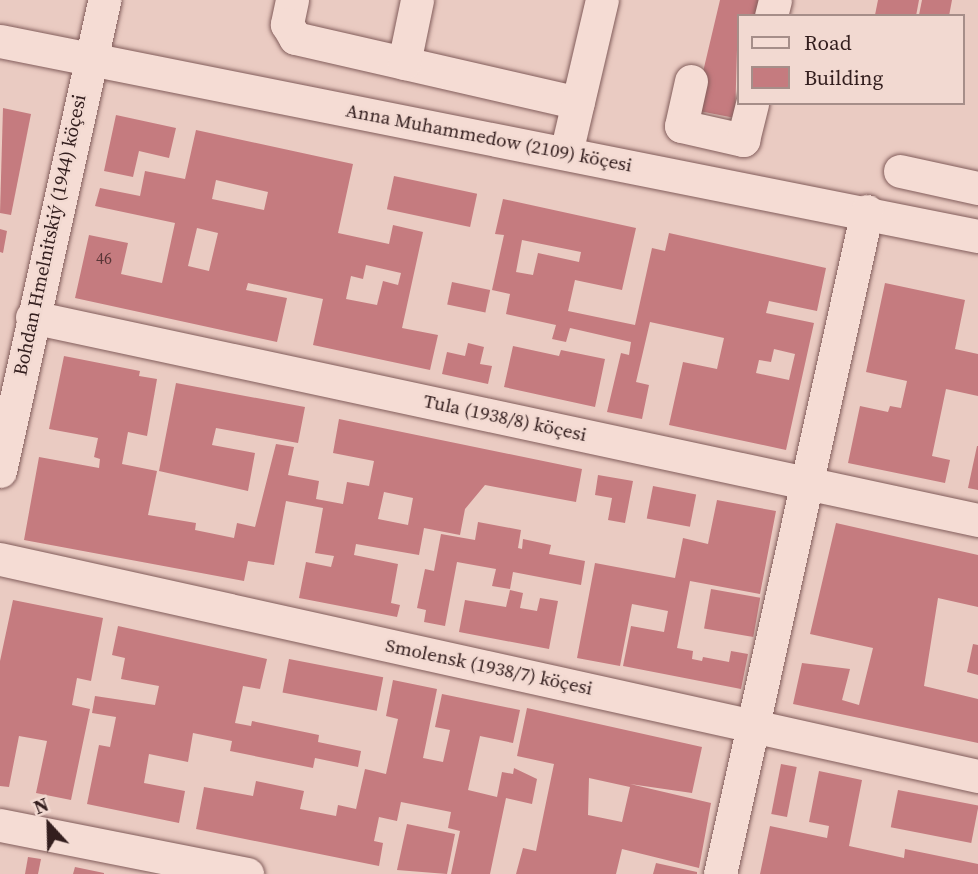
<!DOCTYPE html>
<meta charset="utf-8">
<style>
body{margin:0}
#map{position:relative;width:978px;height:874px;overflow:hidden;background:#eacbc2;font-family:"Source Serif 4",serif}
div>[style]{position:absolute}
.building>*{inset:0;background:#c57b7f;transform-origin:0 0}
.roads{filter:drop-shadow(0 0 2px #825d5b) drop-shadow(0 0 2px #825d5b)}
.minor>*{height:33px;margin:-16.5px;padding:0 16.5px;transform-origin:16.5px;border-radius:16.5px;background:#f5dcd4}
span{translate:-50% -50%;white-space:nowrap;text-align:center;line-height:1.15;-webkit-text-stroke:5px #f2d9d1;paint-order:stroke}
.number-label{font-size:16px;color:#583536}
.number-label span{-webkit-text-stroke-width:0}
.street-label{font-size:19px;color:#331e1e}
.legend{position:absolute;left:737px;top:14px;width:228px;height:91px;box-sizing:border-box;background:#f2d9d1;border:2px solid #a68e89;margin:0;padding:9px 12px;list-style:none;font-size:21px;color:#331e1e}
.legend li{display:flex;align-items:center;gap:14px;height:35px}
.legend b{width:35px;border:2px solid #a68e89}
.north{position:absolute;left:14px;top:790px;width:70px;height:70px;-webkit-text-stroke:5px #f2d9d1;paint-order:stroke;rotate:338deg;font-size:19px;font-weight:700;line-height:28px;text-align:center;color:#331e1e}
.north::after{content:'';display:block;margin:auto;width:24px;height:32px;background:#331e1e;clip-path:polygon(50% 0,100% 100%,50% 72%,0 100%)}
</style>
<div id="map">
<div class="building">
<i style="clip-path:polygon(720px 0,762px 0,758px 16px,738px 16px,735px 118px,694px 110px)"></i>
<i style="clip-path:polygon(878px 0,919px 0,916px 16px,875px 15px)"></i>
<i style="clip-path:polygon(922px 0,952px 0,949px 16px,919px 15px)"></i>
<i style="clip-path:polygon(3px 108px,31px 114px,11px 215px,0 213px)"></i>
<i style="clip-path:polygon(116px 115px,176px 128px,169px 158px,139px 151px,133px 177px,104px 171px)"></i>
<i style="clip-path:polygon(evenodd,196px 130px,353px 164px,338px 233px,389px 244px,393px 225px,423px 232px,402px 328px,438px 335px,430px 370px,313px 345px,323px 299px,248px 283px,246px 290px,287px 298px,277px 342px,75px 298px,89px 235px,128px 243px,121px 274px,162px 283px,175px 223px,95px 206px,100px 188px,140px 196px,145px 171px,185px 179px,196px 130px,216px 180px,268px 192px,264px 210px,212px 199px,216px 180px,196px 130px,197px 228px,218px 233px,209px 271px,188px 266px,197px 228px,196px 130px,366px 265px,401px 273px,398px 285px,383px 281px,377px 305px,346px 299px,351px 276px,363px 279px,366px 265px)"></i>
<i style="left:394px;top:176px;width:85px;height:34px;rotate:12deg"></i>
<i style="clip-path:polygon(evenodd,503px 199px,636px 228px,622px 290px,575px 280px,568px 311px,635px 325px,652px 248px,665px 251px,669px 233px,826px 268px,817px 311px,769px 301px,766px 313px,814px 323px,786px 450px,669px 425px,683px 362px,717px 369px,724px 338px,650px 322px,636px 382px,649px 385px,642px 419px,607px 412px,621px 353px,629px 355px,631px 342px,570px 328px,566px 342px,552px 339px,556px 325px,506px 314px,510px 294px,492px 290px,504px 235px,495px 234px,503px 199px,522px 240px,581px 252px,579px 262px,538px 253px,533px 275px,516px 272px,522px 240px,503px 199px,774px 349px,795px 354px,789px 380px,756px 373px,759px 360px,771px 362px,774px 349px)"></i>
<i style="clip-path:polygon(0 229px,7px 231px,3px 253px,0 252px)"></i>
<i style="left:452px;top:282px;width:39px;height:23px;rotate:12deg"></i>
<i style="clip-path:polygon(885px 283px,965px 300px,955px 349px,978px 354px,978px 396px,946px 389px,932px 456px,950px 460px,945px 483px,848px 463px,860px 406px,888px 412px,890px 406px,901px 408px,907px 381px,866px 372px)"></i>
<i style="clip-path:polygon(468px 343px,484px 347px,480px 364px,492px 366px,488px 384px,442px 374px,447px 352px,465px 356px)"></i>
<i style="clip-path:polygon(513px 346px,559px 356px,561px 350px,605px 359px,595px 407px,504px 387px)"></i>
<i style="clip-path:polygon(evenodd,64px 356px,140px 371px,139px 376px,157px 379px,147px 436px,128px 432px,122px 464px,157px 471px,148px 515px,196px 523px,195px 530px,234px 538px,237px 523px,255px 527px,276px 444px,294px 447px,288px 475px,319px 481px,316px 499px,343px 504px,347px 482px,369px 486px,374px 461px,333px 453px,339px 419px,582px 469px,576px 502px,485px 485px,465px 509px,460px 535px,424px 528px,419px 555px,356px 544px,354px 555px,398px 564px,391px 603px,400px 605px,397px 617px,299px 598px,306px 562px,331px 567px,334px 556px,315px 553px,323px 508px,286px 501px,274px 565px,248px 561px,244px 581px,24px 540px,39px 457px,99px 468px,100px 459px,94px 457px,98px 438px,49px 429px,64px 356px,384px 492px,413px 498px,408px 525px,378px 519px,384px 492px)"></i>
<i style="clip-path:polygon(176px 383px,305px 407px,298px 443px,216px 428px,212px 445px,255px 453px,248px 491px,159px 471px)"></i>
<i style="clip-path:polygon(977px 446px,978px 446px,978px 490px,968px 488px)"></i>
<i style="clip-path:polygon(598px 475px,633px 481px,625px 523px,608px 520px,612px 498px,595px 495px)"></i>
<i style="left:653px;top:486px;width:44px;height:33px;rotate:11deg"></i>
<i style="clip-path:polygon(717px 500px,776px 511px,760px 594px,690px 581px,677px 648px,693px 651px,692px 659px,702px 661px,703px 657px,729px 662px,731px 651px,748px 654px,741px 689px,623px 666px,631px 626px,664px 632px,668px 611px,632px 604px,620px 666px,577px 658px,595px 563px,675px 578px,683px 538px,708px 544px)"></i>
<i style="clip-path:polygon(478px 522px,521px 530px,518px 548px,522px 549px,523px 539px,551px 545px,549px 554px,585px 561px,581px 585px,513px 572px,510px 589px,492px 586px,496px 569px,457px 562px,445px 626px,424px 622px,426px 610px,417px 608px,425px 569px,434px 571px,441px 534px,475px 540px)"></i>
<i style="clip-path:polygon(836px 523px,978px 555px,978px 607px,938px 598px,924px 686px,978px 699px,978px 743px,793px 704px,802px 663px,850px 669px,842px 700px,859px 705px,873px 648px,810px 634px)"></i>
<i style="left:711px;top:589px;width:50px;height:40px;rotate:10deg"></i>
<i style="clip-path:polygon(510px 590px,523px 593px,520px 608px,537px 611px,540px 598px,558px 601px,549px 649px,459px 632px,465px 600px,506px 607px)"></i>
<i style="clip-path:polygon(13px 600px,103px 618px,91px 681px,77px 678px,72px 705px,90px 709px,71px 800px,36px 793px,47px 741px,19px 736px,9px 787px,0 786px,0 661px)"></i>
<i style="clip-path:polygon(118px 626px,267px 659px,260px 689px,243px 686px,235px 723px,251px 726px,252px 721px,319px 735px,318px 742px,361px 751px,358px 767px,315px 758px,313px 768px,230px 751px,232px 741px,193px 733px,188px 762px,149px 754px,144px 783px,185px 791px,179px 823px,87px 804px,99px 745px,110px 747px,116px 717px,92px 713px,95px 696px,155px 705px,159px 686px,121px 679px,125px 658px,112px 655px)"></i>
<i style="clip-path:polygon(973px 644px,978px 645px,978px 675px,967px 672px)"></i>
<i style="left:289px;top:659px;width:96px;height:34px;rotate:11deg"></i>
<i style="clip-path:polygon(393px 680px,437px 689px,423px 758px,443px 762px,450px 730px,435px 727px,442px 694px,520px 710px,513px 743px,480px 736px,468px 790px,497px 797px,502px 772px,513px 774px,514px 768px,537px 779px,532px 804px,506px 798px,490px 874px,451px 874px,460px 831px,448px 828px,451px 812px,401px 802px,397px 821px,379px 817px,374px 841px,383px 843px,379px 866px,196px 829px,204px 787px,253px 796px,256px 781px,304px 791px,300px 809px,336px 816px,338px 805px,356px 809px,365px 769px,386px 774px,398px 719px,386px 716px)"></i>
<i style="clip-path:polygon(evenodd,527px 708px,702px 747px,692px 793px,630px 784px,711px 803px,699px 868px,622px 849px,616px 874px,516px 874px,523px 848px,536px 851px,554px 764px,517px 756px,527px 708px,589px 778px,630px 787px,622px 822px,588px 815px,589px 778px)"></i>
<i style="left:781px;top:764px;width:16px;height:51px;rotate:11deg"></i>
<i style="clip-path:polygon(819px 771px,862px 780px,849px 846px,904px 858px,905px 849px,978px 864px,978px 874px,760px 874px,770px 826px,827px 838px,829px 826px,809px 822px)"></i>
<i style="left:898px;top:790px;width:82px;height:38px;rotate:11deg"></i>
<i style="clip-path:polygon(407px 824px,455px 834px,447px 874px,397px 870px)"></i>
<i style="clip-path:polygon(28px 857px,41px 859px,38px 874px,25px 874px)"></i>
<i style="clip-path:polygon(656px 863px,697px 872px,697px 874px,653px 874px)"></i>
<i style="clip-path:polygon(75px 867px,104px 873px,104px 874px,73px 874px)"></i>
</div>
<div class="roads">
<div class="minor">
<i style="left:292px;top:0;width:25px;rotate:102deg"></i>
<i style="left:287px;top:24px;width:16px;rotate:60deg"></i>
<i style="left:295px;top:38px;width:290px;rotate:12.9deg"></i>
<i style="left:771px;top:16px;width:16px;rotate:-76deg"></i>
<i style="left:0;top:41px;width:997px;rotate:11.28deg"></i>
<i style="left:404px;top:63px;width:64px;rotate:-78.3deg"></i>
<i style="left:691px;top:81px;width:46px;rotate:102.5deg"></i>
<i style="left:681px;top:126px;width:64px;rotate:12.7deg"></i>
<i style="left:743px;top:140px;width:38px;rotate:-76deg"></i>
<i style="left:566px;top:153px;width:157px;rotate:-76.8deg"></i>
<i style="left:900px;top:171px;width:80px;rotate:12.3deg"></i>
<i style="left:32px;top:317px;width:968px;rotate:12.11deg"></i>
<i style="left:0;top:471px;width:482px;rotate:-77.5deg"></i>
<i style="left:0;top:559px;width:1002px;rotate:12.51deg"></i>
<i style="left:0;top:825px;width:252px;rotate:11.2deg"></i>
<i style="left:720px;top:874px;width:679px;rotate:-77.5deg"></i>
</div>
</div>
<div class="number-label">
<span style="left:104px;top:258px">46</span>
</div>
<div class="street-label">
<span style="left:489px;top:138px;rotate:11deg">Anna Muhammedow (2109) köçesi</span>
<span style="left:50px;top:235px;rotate:-78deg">Bohdan Hmelnitskiý (1944) köçesi</span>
<span style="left:505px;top:418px;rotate:12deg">Tula (1938/8) köçesi</span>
<span style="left:489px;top:667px;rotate:12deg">Smolensk (1938/7) köçesi</span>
</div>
<ul class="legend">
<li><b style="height:9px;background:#f5dcd4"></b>Road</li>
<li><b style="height:19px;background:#c57b7f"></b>Building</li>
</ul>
<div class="north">N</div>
</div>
